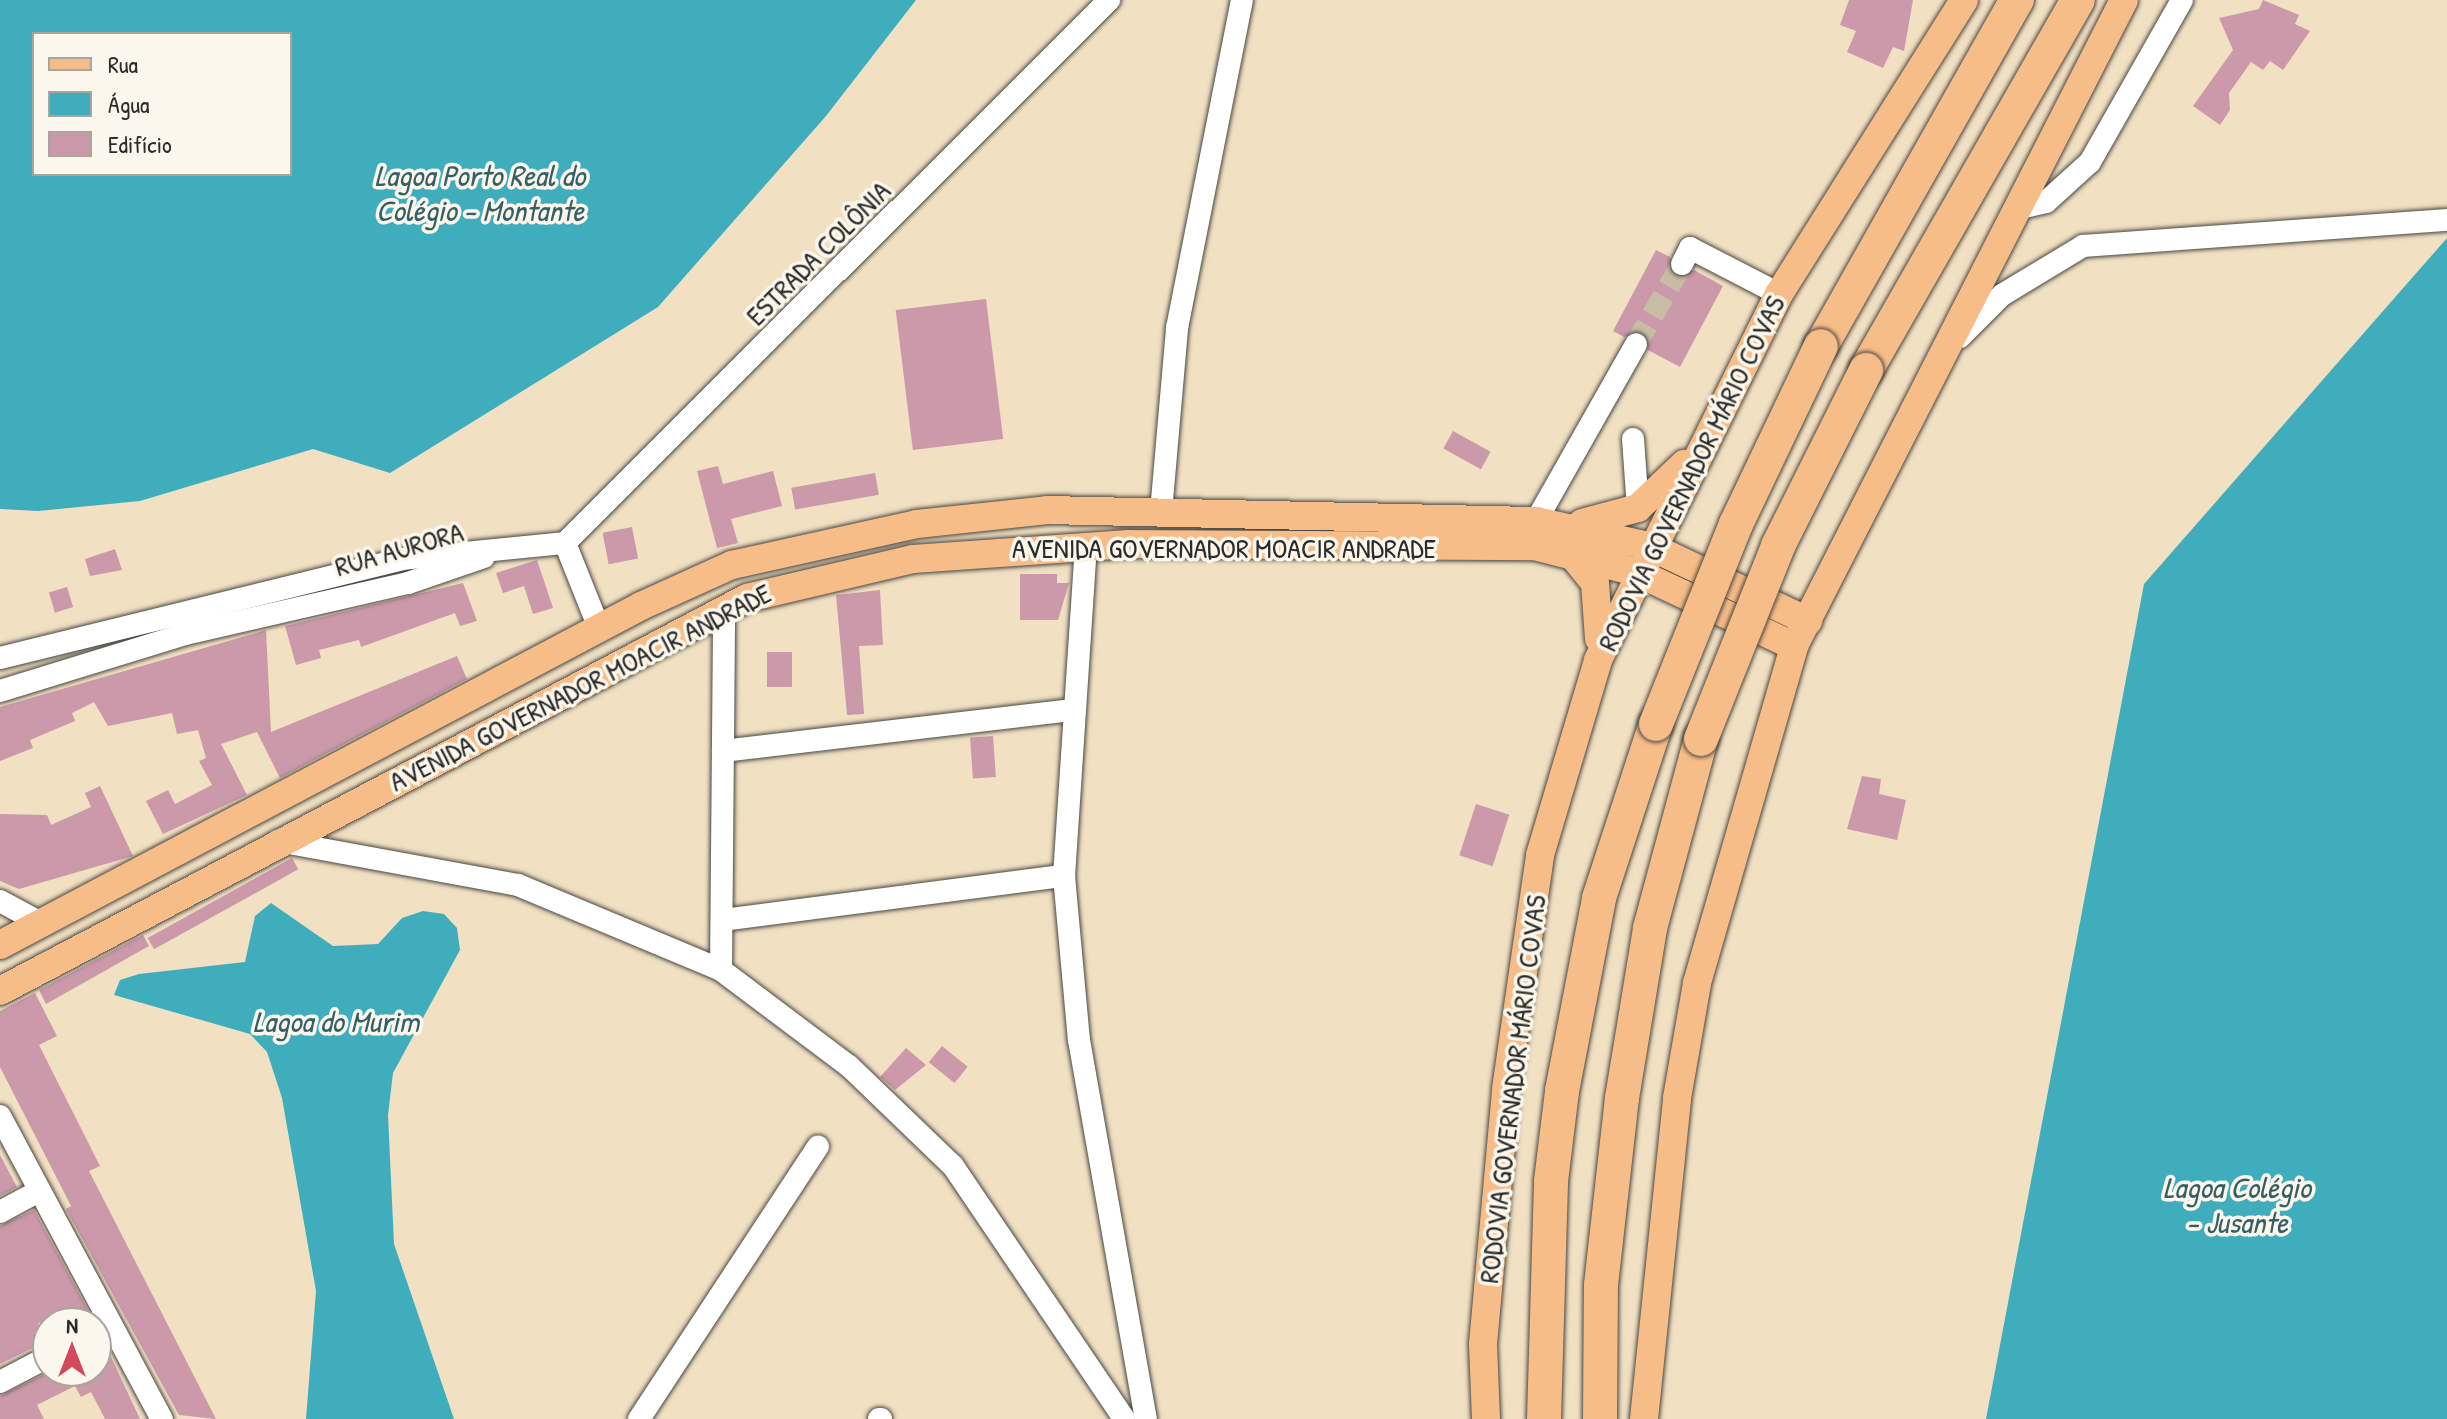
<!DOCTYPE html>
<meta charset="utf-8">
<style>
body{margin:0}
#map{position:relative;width:2447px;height:1419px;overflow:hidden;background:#f1e0c2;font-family:"Patrick Hand",sans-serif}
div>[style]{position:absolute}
.water>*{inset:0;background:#40adbd}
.building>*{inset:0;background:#cb99aa;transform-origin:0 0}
.minor-tunnel>*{height:22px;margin-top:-11px;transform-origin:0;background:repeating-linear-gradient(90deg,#c9bca4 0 22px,transparent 0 33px)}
.roads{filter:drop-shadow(0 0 2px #494642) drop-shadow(0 0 2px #494642)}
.minor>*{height:22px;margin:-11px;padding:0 11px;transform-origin:11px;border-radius:11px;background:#fff}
.major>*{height:28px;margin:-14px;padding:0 14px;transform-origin:14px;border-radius:14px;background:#f7bd88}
.highway>*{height:34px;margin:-17px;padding:0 17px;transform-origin:17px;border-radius:17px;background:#f7bd88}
.bridges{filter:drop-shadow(0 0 2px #494642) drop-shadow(0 0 2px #494642)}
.highway-bridge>*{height:34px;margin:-17px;padding:0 17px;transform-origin:17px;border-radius:17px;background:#f7bd88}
span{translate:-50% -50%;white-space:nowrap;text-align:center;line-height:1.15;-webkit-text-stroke:7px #fbf7ec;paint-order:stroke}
.street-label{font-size:28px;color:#2b2b2b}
.water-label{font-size:30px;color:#335f65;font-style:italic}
.legend{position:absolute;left:32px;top:32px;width:260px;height:144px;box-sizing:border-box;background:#fbf7ec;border:2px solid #a8a59f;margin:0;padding:10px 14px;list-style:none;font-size:24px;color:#2b2b2b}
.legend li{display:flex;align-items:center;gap:16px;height:40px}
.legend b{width:40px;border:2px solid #a8a59f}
.north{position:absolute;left:32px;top:1307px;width:80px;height:80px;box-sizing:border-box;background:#fbf7ec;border:2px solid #a8a59f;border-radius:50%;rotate:0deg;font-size:22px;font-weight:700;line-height:32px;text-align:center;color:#2b2b2b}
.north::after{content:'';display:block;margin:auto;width:28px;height:36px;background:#d1495b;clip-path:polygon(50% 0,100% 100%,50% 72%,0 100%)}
</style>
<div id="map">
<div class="water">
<i style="clip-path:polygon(evenodd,0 0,916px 0,826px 116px,658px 307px,390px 473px,313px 449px,140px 501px,38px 511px,0 509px,0 0,34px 34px,290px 34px,290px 174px,34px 174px,34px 34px)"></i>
<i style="clip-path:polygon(2447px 238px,2447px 1419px,1986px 1419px,2144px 584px)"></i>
<i style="clip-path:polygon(271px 903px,333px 946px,378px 944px,402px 918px,423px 911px,444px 914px,457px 928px,460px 950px,393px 1073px,388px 1115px,394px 1244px,454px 1419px,306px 1419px,316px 1291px,282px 1098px,267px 1052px,250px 1034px,114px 995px,120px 980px,139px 974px,245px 962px,255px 916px)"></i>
</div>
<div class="building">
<i style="clip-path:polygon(1849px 0,1913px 0,1904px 51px,1893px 47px,1883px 68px,1847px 52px,1856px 31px,1840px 25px)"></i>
<i style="clip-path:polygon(2263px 0,2299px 15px,2295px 24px,2310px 31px,2283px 70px,2270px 61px,2263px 70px,2251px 62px,2229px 93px,2230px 110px,2220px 125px,2193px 106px,2233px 50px,2219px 18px,2259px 9px)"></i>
<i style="clip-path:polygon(1656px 250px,1670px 257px,1675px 276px,1694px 270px,1723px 286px,1680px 367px,1648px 350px,1642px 332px,1624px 337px,1613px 331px)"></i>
<i style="left:986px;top:299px;width:141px;height:91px;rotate:83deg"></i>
<i style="left:1453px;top:431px;width:43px;height:20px;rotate:29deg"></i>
<i style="clip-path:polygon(718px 466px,723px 484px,773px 471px,782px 506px,731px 519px,738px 543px,717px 548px,697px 471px)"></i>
<i style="left:875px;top:473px;width:22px;height:85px;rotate:80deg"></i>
<i style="left:632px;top:527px;width:32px;height:30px;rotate:79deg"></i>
<i style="clip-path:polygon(115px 549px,122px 570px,90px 576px,85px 559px)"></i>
<i style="clip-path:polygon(537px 560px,553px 608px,533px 614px,524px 586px,503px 593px,496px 573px)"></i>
<i style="clip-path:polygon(1020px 574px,1057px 574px,1057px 583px,1069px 583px,1058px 620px,1020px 620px)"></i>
<i style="clip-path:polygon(463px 583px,477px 621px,460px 626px,455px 613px,361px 647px,359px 640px,319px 650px,321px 658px,296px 665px,285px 626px)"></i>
<i style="left:67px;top:587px;width:21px;height:19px;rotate:73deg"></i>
<i style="clip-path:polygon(880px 590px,883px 645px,859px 646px,864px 714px,847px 715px,836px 595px)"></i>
<i style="clip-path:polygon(266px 630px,271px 732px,457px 656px,467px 679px,280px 778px,257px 732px,221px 744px,247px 795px,163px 834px,146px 801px,168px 790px,175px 804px,212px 785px,199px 761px,206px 758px,198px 730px,177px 734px,172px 713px,108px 726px,94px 702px,72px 713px,75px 721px,30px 740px,33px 748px,0 761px,0 707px)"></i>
<i style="left:767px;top:652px;width:25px;height:35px"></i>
<i style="left:993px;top:736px;width:41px;height:23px;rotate:86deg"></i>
<i style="clip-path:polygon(1862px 776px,1881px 779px,1879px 794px,1906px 800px,1897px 840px,1847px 829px)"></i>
<i style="clip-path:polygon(100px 786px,133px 856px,19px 889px,0 881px,0 814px,47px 815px,51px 825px,91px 807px,85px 793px)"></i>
<i style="left:1476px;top:804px;width:35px;height:54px;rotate:18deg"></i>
<i style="left:292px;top:858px;width:13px;height:165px;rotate:61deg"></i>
<i style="clip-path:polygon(143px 935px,149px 946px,46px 1004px,39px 990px)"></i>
<i style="clip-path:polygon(35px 993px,57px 1036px,39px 1045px,100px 1166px,89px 1171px,216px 1419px,179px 1415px,66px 1209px,71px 1206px,0 1067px,0 1011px)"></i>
<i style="left:942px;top:1046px;width:33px;height:21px;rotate:39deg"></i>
<i style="clip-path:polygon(906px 1048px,926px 1065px,895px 1090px,880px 1077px)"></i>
<i style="clip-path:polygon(0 1155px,17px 1187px,0 1196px)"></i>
<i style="clip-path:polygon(34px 1210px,95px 1323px,38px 1323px,47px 1341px,0 1364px,0 1226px)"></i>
<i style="clip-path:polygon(96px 1325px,140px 1419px,105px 1419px,91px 1392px,81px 1397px,75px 1386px,37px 1405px,44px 1419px,0 1419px,0 1396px,51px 1371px,96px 1371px)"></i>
</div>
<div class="minor-tunnel">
<i style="left:1636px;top:344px;width:92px;rotate:-60.1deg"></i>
</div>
<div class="roads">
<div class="minor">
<i style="left:2020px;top:208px;width:27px;rotate:-13deg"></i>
<i style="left:2046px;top:202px;width:59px;rotate:-42.3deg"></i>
<i style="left:2090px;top:162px;width:186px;rotate:-60.4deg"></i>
<i style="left:1682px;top:264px;width:18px;rotate:-63deg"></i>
<i style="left:1690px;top:248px;width:100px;rotate:27.3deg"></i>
<i style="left:1960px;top:337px;width:59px;rotate:-45deg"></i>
<i style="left:2002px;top:295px;width:95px;rotate:-31.2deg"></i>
<i style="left:2083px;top:246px;width:365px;rotate:-4.1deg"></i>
<i style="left:1633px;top:439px;width:69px;rotate:85.9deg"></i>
<i style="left:1161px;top:512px;width:185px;rotate:-85deg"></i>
<i style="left:1177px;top:328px;width:334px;rotate:-78.8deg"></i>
<i style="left:1535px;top:537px;width:16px;rotate:-86deg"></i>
<i style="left:1536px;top:521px;width:203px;rotate:-60.5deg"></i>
<i style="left:565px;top:543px;width:769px;rotate:-44.95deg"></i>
<i style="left:565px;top:543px;width:92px;rotate:68.2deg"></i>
<i style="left:1086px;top:545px;width:332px;rotate:93.8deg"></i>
<i style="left:1064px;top:876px;width:165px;rotate:84.8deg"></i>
<i style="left:1079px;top:1040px;width:385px;rotate:80deg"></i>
<i style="left:0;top:658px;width:414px;rotate:-13.8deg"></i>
<i style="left:402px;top:559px;width:164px;rotate:-5.6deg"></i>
<i style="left:0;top:691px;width:194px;rotate:-17.1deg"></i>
<i style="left:185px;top:634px;width:229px;rotate:-12.9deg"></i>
<i style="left:408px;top:583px;width:80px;rotate:-18.9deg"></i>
<i style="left:723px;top:751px;width:350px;rotate:-6.7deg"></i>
<i style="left:278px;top:841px;width:244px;rotate:10.4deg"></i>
<i style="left:518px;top:885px;width:220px;rotate:22.7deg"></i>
<i style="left:721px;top:970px;width:160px;rotate:36.9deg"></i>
<i style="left:849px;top:1066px;width:144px;rotate:43.9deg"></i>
<i style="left:953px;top:1166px;width:305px;rotate:55.9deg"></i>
<i style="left:0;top:901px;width:47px;rotate:28.2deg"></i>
<i style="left:723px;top:920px;width:344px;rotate:-7.4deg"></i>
<i style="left:721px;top:970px;width:359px;rotate:-89.5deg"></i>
<i style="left:0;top:1116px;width:344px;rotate:61.9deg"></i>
<i style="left:0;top:1212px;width:44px;rotate:-28.3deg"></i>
<i style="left:0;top:1382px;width:54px;rotate:-27.5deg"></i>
<i style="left:639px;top:1419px;width:326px;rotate:-56.7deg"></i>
<i style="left:879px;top:1419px;width:2px"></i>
</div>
<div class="major">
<i style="left:1582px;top:523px;width:58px;rotate:-15deg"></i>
<i style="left:1638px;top:508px;width:64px;rotate:-43.7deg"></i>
<i style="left:1569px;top:551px;width:41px;rotate:50.9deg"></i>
<i style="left:1595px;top:583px;width:56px;rotate:85.9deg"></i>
<i style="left:0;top:945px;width:725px;rotate:-27.87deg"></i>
<i style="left:641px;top:606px;width:100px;rotate:-24.3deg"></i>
<i style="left:732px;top:565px;width:189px;rotate:-12.5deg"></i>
<i style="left:917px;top:524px;width:131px;rotate:-6.1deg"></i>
<i style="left:1047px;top:510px;width:489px;rotate:1.3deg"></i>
<i style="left:1536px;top:521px;width:116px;rotate:12.5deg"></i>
<i style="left:1649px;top:546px;width:176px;rotate:25.3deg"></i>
<i style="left:0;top:991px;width:844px;rotate:-27.75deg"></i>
<i style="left:747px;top:598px;width:171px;rotate:-13.2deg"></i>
<i style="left:913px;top:559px;width:216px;rotate:-4deg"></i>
<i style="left:1128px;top:544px;width:406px;rotate:0.3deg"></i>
<i style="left:1534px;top:546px;width:105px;rotate:14.3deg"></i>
<i style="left:1636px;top:572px;width:174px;rotate:25.1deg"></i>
<i style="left:1486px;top:1419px;width:75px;rotate:-92.3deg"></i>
<i style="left:1483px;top:1344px;width:256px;rotate:-84.8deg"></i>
<i style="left:1506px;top:1089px;width:236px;rotate:-81.7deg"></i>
<i style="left:1540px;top:855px;width:203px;rotate:-73.4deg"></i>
<i style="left:1598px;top:660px;width:408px;rotate:-63.7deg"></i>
<i style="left:1779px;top:294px;width:347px;rotate:-57.8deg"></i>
<i style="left:1644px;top:1419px;width:323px;rotate:-84.1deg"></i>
<i style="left:1677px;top:1098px;width:117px;rotate:-80.1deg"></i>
<i style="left:1697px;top:983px;width:351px;rotate:-73.9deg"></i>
<i style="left:1794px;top:646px;width:725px;rotate:-62.94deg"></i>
</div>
<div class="highway">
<i style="left:1821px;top:346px;width:398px;rotate:-60.5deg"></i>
<i style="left:1866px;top:370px;width:426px;rotate:-60.2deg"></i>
<i style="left:1544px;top:1419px;width:238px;rotate:-88.3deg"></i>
<i style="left:1551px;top:1181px;width:91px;rotate:-83deg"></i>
<i style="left:1562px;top:1091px;width:197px;rotate:-79.1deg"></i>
<i style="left:1599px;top:898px;width:183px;rotate:-71.9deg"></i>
<i style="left:1600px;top:1419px;width:134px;rotate:-89.6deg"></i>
<i style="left:1601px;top:1285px;width:188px;rotate:-83.6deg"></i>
<i style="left:1622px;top:1098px;width:172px;rotate:-80.6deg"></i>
<i style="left:1650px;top:928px;width:196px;rotate:-74.9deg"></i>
</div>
</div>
<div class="bridges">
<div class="highway-bridge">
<i style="left:1656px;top:724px;width:215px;rotate:-68.2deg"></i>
<i style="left:1736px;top:524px;width:197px;rotate:-64.5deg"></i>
<i style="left:1701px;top:739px;width:208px;rotate:-68.2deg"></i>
<i style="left:1778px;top:546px;width:197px;rotate:-63.4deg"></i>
</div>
</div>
<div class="street-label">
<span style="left:818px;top:253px;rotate:-45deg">ESTRADA COLÔNIA</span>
<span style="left:1691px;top:473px;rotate:-64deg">RODOVIA GOVERNADOR MÁRIO COVAS</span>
<span style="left:1224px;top:548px">AVENIDA GOVERNADOR MOACIR ANDRADE</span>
<span style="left:399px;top:549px;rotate:-16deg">RUA AURORA</span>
<span style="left:580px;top:687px;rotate:-27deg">AVENIDA GOVERNADOR MOACIR ANDRADE</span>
<span style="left:1512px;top:1089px;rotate:-83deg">RODOVIA GOVERNADOR MÁRIO COVAS</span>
</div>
<div class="water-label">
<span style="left:480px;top:192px">Lagoa Porto Real do<br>Colégio - Montante</span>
<span style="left:336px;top:1021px">Lagoa do Murim</span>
<span style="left:2237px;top:1204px">Lagoa Colégio<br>- Jusante</span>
</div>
<ul class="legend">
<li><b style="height:10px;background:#f7bd88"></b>Rua</li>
<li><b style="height:22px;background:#40adbd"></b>Água</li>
<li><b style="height:22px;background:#cb99aa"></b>Edifício</li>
</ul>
<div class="north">N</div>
</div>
